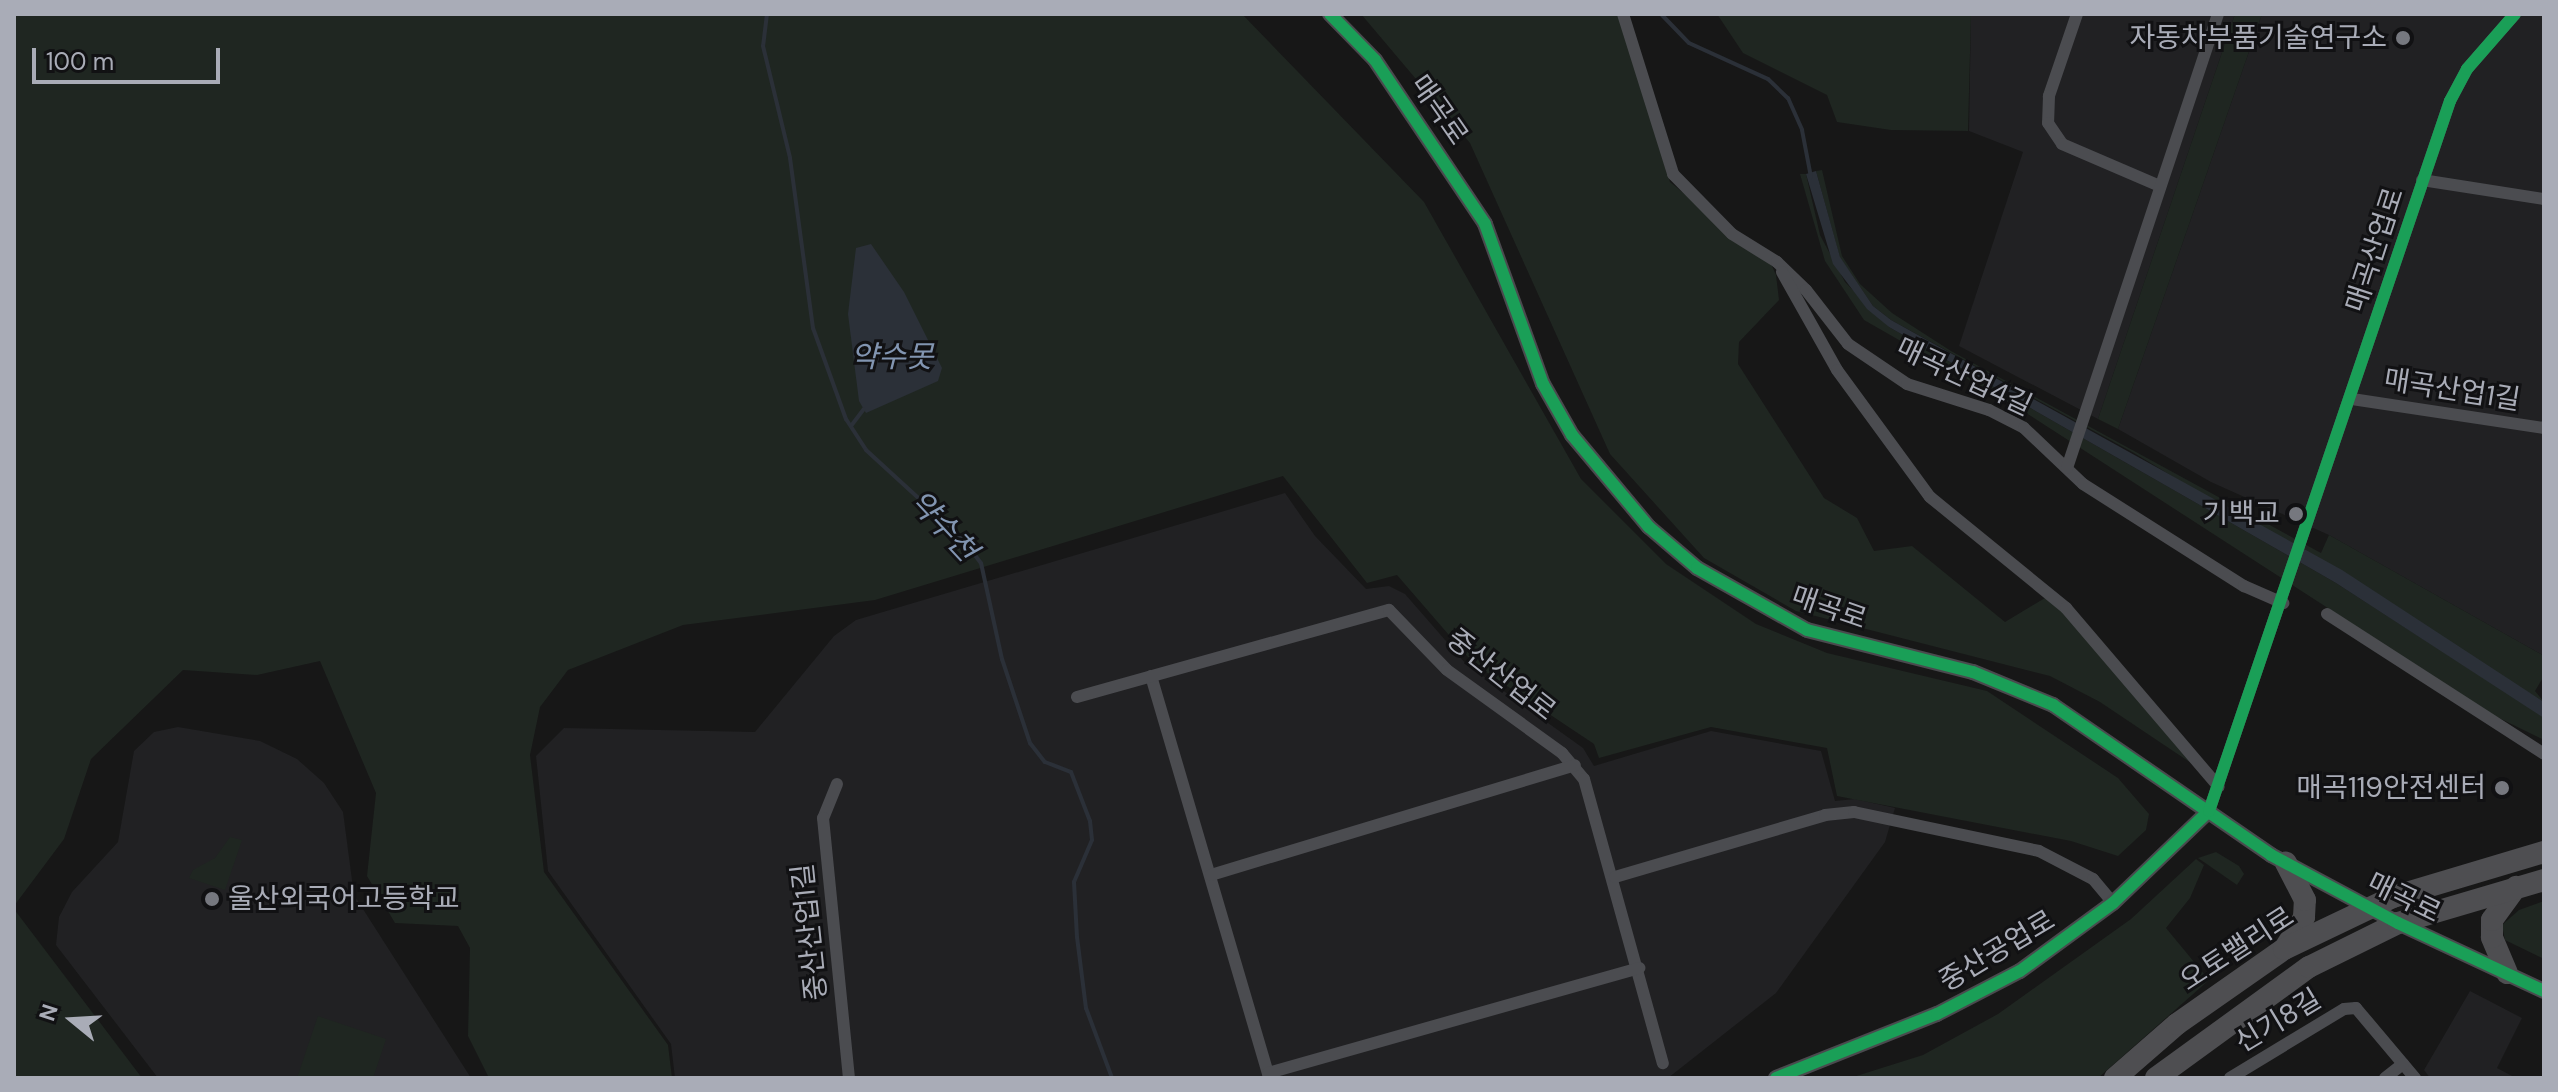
<!DOCTYPE html>
<meta charset="utf-8">
<style>
body{margin:0}
#map{position:relative;width:2558px;height:1092px;overflow:hidden;background:#171717;font-family:"DM Sans","Noto Sans KR",sans-serif}
div>[style]{position:absolute}
.built>*{inset:0;background:#212123}
.green>*{inset:0;background:#1f2621}
.water>*{inset:0;background:#2b3038}
.stream>*{height:4px;margin:-2px;padding:0 2px;transform-origin:2px;border-radius:2px;background:#2b3038}
.street>*{height:12px;margin:-6px;padding:0 6px;transform-origin:6px;border-radius:6px;background:#4b4c50}
.secondary>*{height:16px;margin:-8px;padding:0 8px;transform-origin:8px;border-radius:8px;background:#4a4a4e}
.highway>*{height:22px;margin:-11px;padding:0 11px;transform-origin:11px;border-radius:11px;background:#4e4e51}
.cycleway>*{height:12px;margin:-6px;padding:0 6px;transform-origin:6px;border-radius:6px;background:#1a9f57}
.dots>*{width:22px;height:22px;translate:-50% -50%;box-sizing:border-box;border:4px solid #111113;border-radius:50%}
span{translate:-50% -50%;white-space:nowrap;text-align:center;line-height:1.15;-webkit-text-stroke:6px #111113;paint-order:stroke}
.poi-label{font-size:28px;color:#a9acb7}
.right{translate:-100% -50%;text-align:right}
.left{translate:0 -50%;text-align:left}
.street-label{font-size:28px;color:#a9acb7}
.water-label{font-size:30px;color:#8295b1;font-style:italic}
.frame{position:absolute;inset:0;border:16px solid #a9acb7;pointer-events:none}
.north{position:absolute;left:32px;top:980px;width:80px;height:80px;-webkit-text-stroke:6px #111113;paint-order:stroke;rotate:288deg;font-size:22px;font-weight:700;line-height:32px;text-align:center;color:#a9acb7}
.north::after{content:'';display:block;margin:auto;width:28px;height:36px;background:#a9acb7;clip-path:polygon(50% 0,100% 100%,50% 72%,0 100%)}
.scale{position:absolute;left:32px;top:48px;width:188px;height:36px;box-sizing:border-box;border:4px solid #a9acb7;border-top:0;padding-left:10px;font-size:24px;line-height:28px;white-space:nowrap;color:#a9acb7;-webkit-text-stroke:6px #111113;paint-order:stroke}
</style>
<div id="map">
<div class="built">
<i style="clip-path:polygon(1971px 14px,2235px 14px,2098px 419px,1959px 346px,2023px 152px,1969px 131px)"></i>
<i style="clip-path:polygon(2262px 14px,2544px 14px,2544px 656px,2329px 535px,2211px 482px,2118px 429px)"></i>
<i style="clip-path:polygon(1285px 493px,1315px 536px,1366px 589px,1389px 586px,1405px 594px,1466px 664px,1583px 748px,1594px 766px,1711px 731px,1821px 751px,1835px 801px,1855px 799px,1895px 808px,1885px 842px,1776px 993px,1668px 1078px,675px 1078px,671px 1044px,548px 871px,536px 756px,564px 728px,755px 732px,834px 636px,856px 620px)"></i>
<i style="clip-path:polygon(178px 727px,260px 741px,297px 759px,324px 783px,343px 812px,354px 895px,471px 1078px,158px 1078px,56px 945px,59px 917px,72px 892px,118px 842px,134px 751px,154px 732px)"></i>
<i style="clip-path:polygon(2470px 991px,2522px 1018px,2497px 1068px,2516px 1078px,2430px 1078px,2424px 1070px)"></i>
</div>
<div class="green">
<i style="clip-path:polygon(14px 14px,1242px 14px,1424px 202px,1581px 479px,1666px 564px,1756px 624px,1827px 653px,1987px 691px,2118px 778px,2149px 814px,2146px 830px,2118px 856px,2071px 841px,1837px 796px,1827px 748px,1711px 727px,1599px 758px,1594px 744px,1474px 664px,1397px 575px,1367px 583px,1283px 476px,875px 600px,683px 625px,568px 670px,540px 707px,530px 755px,544px 872px,668px 1045px,672px 1078px,489px 1078px,468px 1036px,470px 948px,458px 926px,395px 923px,367px 876px,376px 793px,320px 661px,257px 675px,183px 670px,91px 759px,64px 839px,14px 906px)"></i>
<i style="clip-path:polygon(1361px 14px,1618px 14px,1670px 182px,1772px 266px,1776px 275px,1779px 300px,1739px 342px,1738px 364px,1824px 498px,1857px 518px,1874px 551px,1912px 546px,2005px 622px,2045px 598px,2064px 612px,2194px 765px,2100px 702px,2050px 676px,1796px 611px,1704px 558px,1610px 454px,1470px 143px)"></i>
<i style="clip-path:polygon(1717px 14px,1971px 14px,1968px 131px,1891px 130px,1837px 122px,1827px 95px,1743px 53px)"></i>
<i style="clip-path:polygon(2235px 14px,2262px 14px,2118px 429px,2098px 419px)"></i>
<i style="clip-path:polygon(1822px 170px,1842px 256px,1860px 284px,1892px 313px,1951px 351px,2321px 553px,2329px 535px,2544px 656px,2544px 676px,2535px 691px,2544px 702px,2134px 453px,1891px 320px,1873px 306px,1840px 258px,1816px 171px)"></i>
<i style="clip-path:polygon(1800px 174px,1806px 174px,1820px 235px,1845px 282px,1889px 327px,2336px 583px,2544px 717px,2544px 740px,2495px 716px,2023px 411px,1864px 320px,1825px 261px)"></i>
<i style="clip-path:polygon(230px 837px,242px 840px,225px 890px,189px 878px,193px 870px,215px 858px)"></i>
<i style="clip-path:polygon(2216px 852px,2239px 866px,2244px 874px,2237px 885px,2198px 858px)"></i>
<i style="clip-path:polygon(2196px 859px,2204px 865px,2190px 898px,2166px 928px,2209px 980px,2098px 1078px,1850px 1078px,1923px 1055px,1998px 1014px,2131px 919px)"></i>
<i style="clip-path:polygon(2544px 901px,2544px 959px,2505px 940px,2502px 925px,2519px 910px)"></i>
<i style="clip-path:polygon(14px 909px,142px 1078px,14px 1078px)"></i>
<i style="clip-path:polygon(318px 1016px,386px 1039px,373px 1078px,297px 1078px)"></i>
</div>
<div class="water">
<i style="clip-path:polygon(1816px 171px,1840px 257px,1873px 306px,1891px 320px,2342px 570px,2544px 702px,2544px 718px,2336px 583px,1889px 327px,1867px 309px,1833px 264px,1806px 174px)"></i>
<i style="clip-path:polygon(871px 244px,904px 292px,942px 368px,938px 381px,866px 413px,859px 401px,848px 314px,856px 248px)"></i>
</div>
<div class="stream">
<i style="left:767px;top:14px;width:32px;rotate:97deg"></i>
<i style="left:763px;top:46px;width:115px;rotate:76.4deg"></i>
<i style="left:790px;top:158px;width:172px;rotate:82.3deg"></i>
<i style="left:813px;top:328px;width:97px;rotate:70.1deg"></i>
<i style="left:846px;top:419px;width:37px;rotate:57deg"></i>
<i style="left:866px;top:450px;width:130px;rotate:42.5deg"></i>
<i style="left:962px;top:538px;width:31px;rotate:53deg"></i>
<i style="left:981px;top:563px;width:98px;rotate:77.7deg"></i>
<i style="left:1002px;top:659px;width:89px;rotate:71.6deg"></i>
<i style="left:1030px;top:743px;width:24px;rotate:52deg"></i>
<i style="left:1045px;top:762px;width:28px;rotate:21deg"></i>
<i style="left:1071px;top:772px;width:53px;rotate:68.8deg"></i>
<i style="left:1090px;top:821px;width:19px;rotate:84deg"></i>
<i style="left:1092px;top:840px;width:46px;rotate:113.2deg"></i>
<i style="left:1074px;top:882px;width:55px;rotate:86.9deg"></i>
<i style="left:1077px;top:937px;width:72px;rotate:82.8deg"></i>
<i style="left:1086px;top:1008px;width:75px;rotate:69.6deg"></i>
<i style="left:1661px;top:14px;width:40px;rotate:46deg"></i>
<i style="left:1689px;top:43px;width:87px;rotate:24.5deg"></i>
<i style="left:1768px;top:79px;width:28px;rotate:44deg"></i>
<i style="left:1788px;top:98px;width:35px;rotate:66deg"></i>
<i style="left:1802px;top:130px;width:48px;rotate:79.2deg"></i>
<i style="left:851px;top:426px;width:21px;rotate:-53deg"></i>
</div>
<div class="street">
<i style="left:1623px;top:14px;width:168px;rotate:72.6deg"></i>
<i style="left:1673px;top:174px;width:84px;rotate:45.5deg"></i>
<i style="left:1732px;top:234px;width:53px;rotate:31.9deg"></i>
<i style="left:1777px;top:262px;width:40px;rotate:44deg"></i>
<i style="left:1806px;top:290px;width:68px;rotate:52.1deg"></i>
<i style="left:1848px;top:344px;width:71px;rotate:34.1deg"></i>
<i style="left:1907px;top:384px;width:86px;rotate:17.6deg"></i>
<i style="left:1989px;top:410px;width:39px;rotate:27deg"></i>
<i style="left:2024px;top:428px;width:81px;rotate:43.5deg"></i>
<i style="left:2083px;top:484px;width:191px;rotate:32.4deg"></i>
<i style="left:2244px;top:586px;width:43px;rotate:23.6deg"></i>
<i style="left:2077px;top:14px;width:87px;rotate:108.9deg"></i>
<i style="left:2049px;top:96px;width:27px;rotate:92deg"></i>
<i style="left:2048px;top:123px;width:25px;rotate:56deg"></i>
<i style="left:2062px;top:144px;width:107px;rotate:23.2deg"></i>
<i style="left:2422px;top:180px;width:123px;rotate:8.9deg"></i>
<i style="left:1782px;top:272px;width:112px;rotate:60.7deg"></i>
<i style="left:1837px;top:370px;width:157px;rotate:53.8deg"></i>
<i style="left:1930px;top:497px;width:176px;rotate:39.2deg"></i>
<i style="left:2066px;top:608px;width:235px;rotate:49.5deg"></i>
<i style="left:2352px;top:399px;width:194px;rotate:8.6deg"></i>
<i style="left:2067px;top:468px;width:478px;rotate:-71.6deg"></i>
<i style="left:2327px;top:614px;width:258px;rotate:32.8deg"></i>
<i style="left:1151px;top:676px;width:419px;rotate:73.6deg"></i>
<i style="left:1077px;top:697px;width:324px;rotate:-15.6deg"></i>
<i style="left:1389px;top:610px;width:83px;rotate:46deg"></i>
<i style="left:1447px;top:670px;width:142px;rotate:35.8deg"></i>
<i style="left:1562px;top:753px;width:34px;rotate:50deg"></i>
<i style="left:1584px;top:779px;width:295px;rotate:74.5deg"></i>
<i style="left:837px;top:784px;width:37px;rotate:112deg"></i>
<i style="left:823px;top:818px;width:261px;rotate:84.3deg"></i>
<i style="left:2209px;top:811px;width:750px;rotate:-71.25deg"></i>
<i style="left:2450px;top:101px;width:36px;rotate:-62deg"></i>
<i style="left:2467px;top:69px;width:73px;rotate:-48.9deg"></i>
<i style="left:1211px;top:875px;width:380px;rotate:-16.8deg"></i>
<i style="left:1615px;top:877px;width:219px;rotate:-16.4deg"></i>
<i style="left:1825px;top:815px;width:29px;rotate:-6deg"></i>
<i style="left:1854px;top:812px;width:189px;rotate:11.9deg"></i>
<i style="left:2039px;top:851px;width:61px;rotate:27.4deg"></i>
<i style="left:2093px;top:879px;width:31px;rotate:50deg"></i>
<i style="left:1268px;top:1073px;width:386px;rotate:-15.8deg"></i>
<i style="left:2230px;top:1078px;width:133px;rotate:-31.2deg"></i>
<i style="left:2344px;top:1009px;width:12px;rotate:-5deg"></i>
<i style="left:2356px;top:1008px;width:92px;rotate:49.9deg"></i>
<i style="left:2385px;top:1078px;width:23px;rotate:-38deg"></i>
</div>
<div class="secondary">
<i style="left:1330px;top:14px;width:64px;rotate:45.6deg"></i>
<i style="left:1375px;top:60px;width:197px;rotate:56.1deg"></i>
<i style="left:1485px;top:224px;width:170px;rotate:70.1deg"></i>
<i style="left:1543px;top:384px;width:59px;rotate:60.4deg"></i>
<i style="left:1572px;top:435px;width:120px;rotate:50.1deg"></i>
<i style="left:1649px;top:527px;width:63px;rotate:40.5deg"></i>
<i style="left:1697px;top:568px;width:126px;rotate:29.4deg"></i>
<i style="left:1807px;top:630px;width:171px;rotate:14.2deg"></i>
<i style="left:1973px;top:672px;width:87px;rotate:22.4deg"></i>
<i style="left:2053px;top:705px;width:265px;rotate:34.5deg"></i>
<i style="left:2271px;top:855px;width:144px;rotate:28.2deg"></i>
<i style="left:2398px;top:923px;width:161px;rotate:25deg"></i>
<i style="left:1776px;top:1078px;width:173px;rotate:-21.7deg"></i>
<i style="left:1937px;top:1014px;width:93px;rotate:-27.4deg"></i>
<i style="left:2020px;top:971px;width:115px;rotate:-36.2deg"></i>
<i style="left:2113px;top:903px;width:133px;rotate:-43.8deg"></i>
</div>
<div class="highway">
<i style="left:2285px;top:948px;width:36px;rotate:-58deg"></i>
<i style="left:2304px;top:917px;width:17px;rotate:-87deg"></i>
<i style="left:2305px;top:900px;width:42px;rotate:-117.2deg"></i>
<i style="left:2507px;top:973px;width:39px;rotate:-113deg"></i>
<i style="left:2492px;top:937px;width:17px;rotate:-90deg"></i>
<i style="left:2492px;top:920px;width:41px;rotate:-54deg"></i>
<i style="left:2115px;top:1078px;width:82px;rotate:-41.1deg"></i>
<i style="left:2177px;top:1024px;width:131px;rotate:-35deg"></i>
<i style="left:2284px;top:949px;width:121px;rotate:-25.5deg"></i>
<i style="left:2393px;top:897px;width:158px;rotate:-16.6deg"></i>
<i style="left:2156px;top:1078px;width:189px;rotate:-36deg"></i>
<i style="left:2309px;top:967px;width:99px;rotate:-26.3deg"></i>
<i style="left:2398px;top:923px;width:152px;rotate:-16.4deg"></i>
</div>
<div class="cycleway">
<i style="left:1330px;top:14px;width:64px;rotate:45.6deg"></i>
<i style="left:1375px;top:60px;width:197px;rotate:56.1deg"></i>
<i style="left:1485px;top:224px;width:170px;rotate:70.1deg"></i>
<i style="left:1543px;top:384px;width:59px;rotate:60.4deg"></i>
<i style="left:1572px;top:435px;width:120px;rotate:50.1deg"></i>
<i style="left:1649px;top:527px;width:63px;rotate:40.5deg"></i>
<i style="left:1697px;top:568px;width:126px;rotate:29.4deg"></i>
<i style="left:1807px;top:630px;width:171px;rotate:14.2deg"></i>
<i style="left:1973px;top:672px;width:87px;rotate:22.4deg"></i>
<i style="left:2053px;top:705px;width:265px;rotate:34.5deg"></i>
<i style="left:2271px;top:855px;width:144px;rotate:28.2deg"></i>
<i style="left:2398px;top:923px;width:161px;rotate:25deg"></i>
<i style="left:1776px;top:1078px;width:173px;rotate:-21.7deg"></i>
<i style="left:1937px;top:1014px;width:93px;rotate:-27.4deg"></i>
<i style="left:2020px;top:971px;width:115px;rotate:-36.2deg"></i>
<i style="left:2113px;top:903px;width:133px;rotate:-43.8deg"></i>
<i style="left:2209px;top:811px;width:750px;rotate:-71.25deg"></i>
<i style="left:2450px;top:101px;width:36px;rotate:-62deg"></i>
<i style="left:2467px;top:69px;width:73px;rotate:-48.9deg"></i>
</div>
<div class="dots">
<i style="left:2403px;top:38px;background:#76787f"></i>
<i style="left:2296px;top:514px;background:#76787f"></i>
<i style="left:2502px;top:788px;background:#76787f"></i>
<i style="left:212px;top:899px;background:#76787f"></i>
</div>
<div class="poi-label">
<span class="right" style="left:2387px;top:38px">자동차부품기술연구소</span>
<span class="right" style="left:2280px;top:514px">기백교</span>
<span class="right" style="left:2486px;top:788px">매곡119안전센터</span>
<span class="left" style="left:228px;top:899px">울산외국어고등학교</span>
</div>
<div class="street-label">
<span style="left:1439px;top:110px;rotate:55deg">매곡로</span>
<span style="left:2375px;top:250px;rotate:-72deg">매곡산업로</span>
<span style="left:1964px;top:377px;rotate:25deg">매곡산업4길</span>
<span style="left:2452px;top:390px;rotate:9deg">매곡산업1길</span>
<span style="left:1829px;top:608px;rotate:19deg">매곡로</span>
<span style="left:1501px;top:675px;rotate:38deg">중산산업로</span>
<span style="left:2404px;top:898px;rotate:26deg">매곡로</span>
<span style="left:810px;top:932px;rotate:-96deg">중산산업1길</span>
<span style="left:2237px;top:949px;rotate:-33deg">오토밸리로</span>
<span style="left:1997px;top:951px;rotate:-31deg">중산공업로</span>
<span style="left:2278px;top:1021px;rotate:-31deg">신기8길</span>
</div>
<div class="water-label">
<span style="left:892px;top:357px">약수못</span>
<span style="left:943px;top:526px;rotate:47deg">약수천</span>
</div>
<div class="frame"></div>
<div class="north">N</div>
<div class="scale">100 m</div>
</div>
